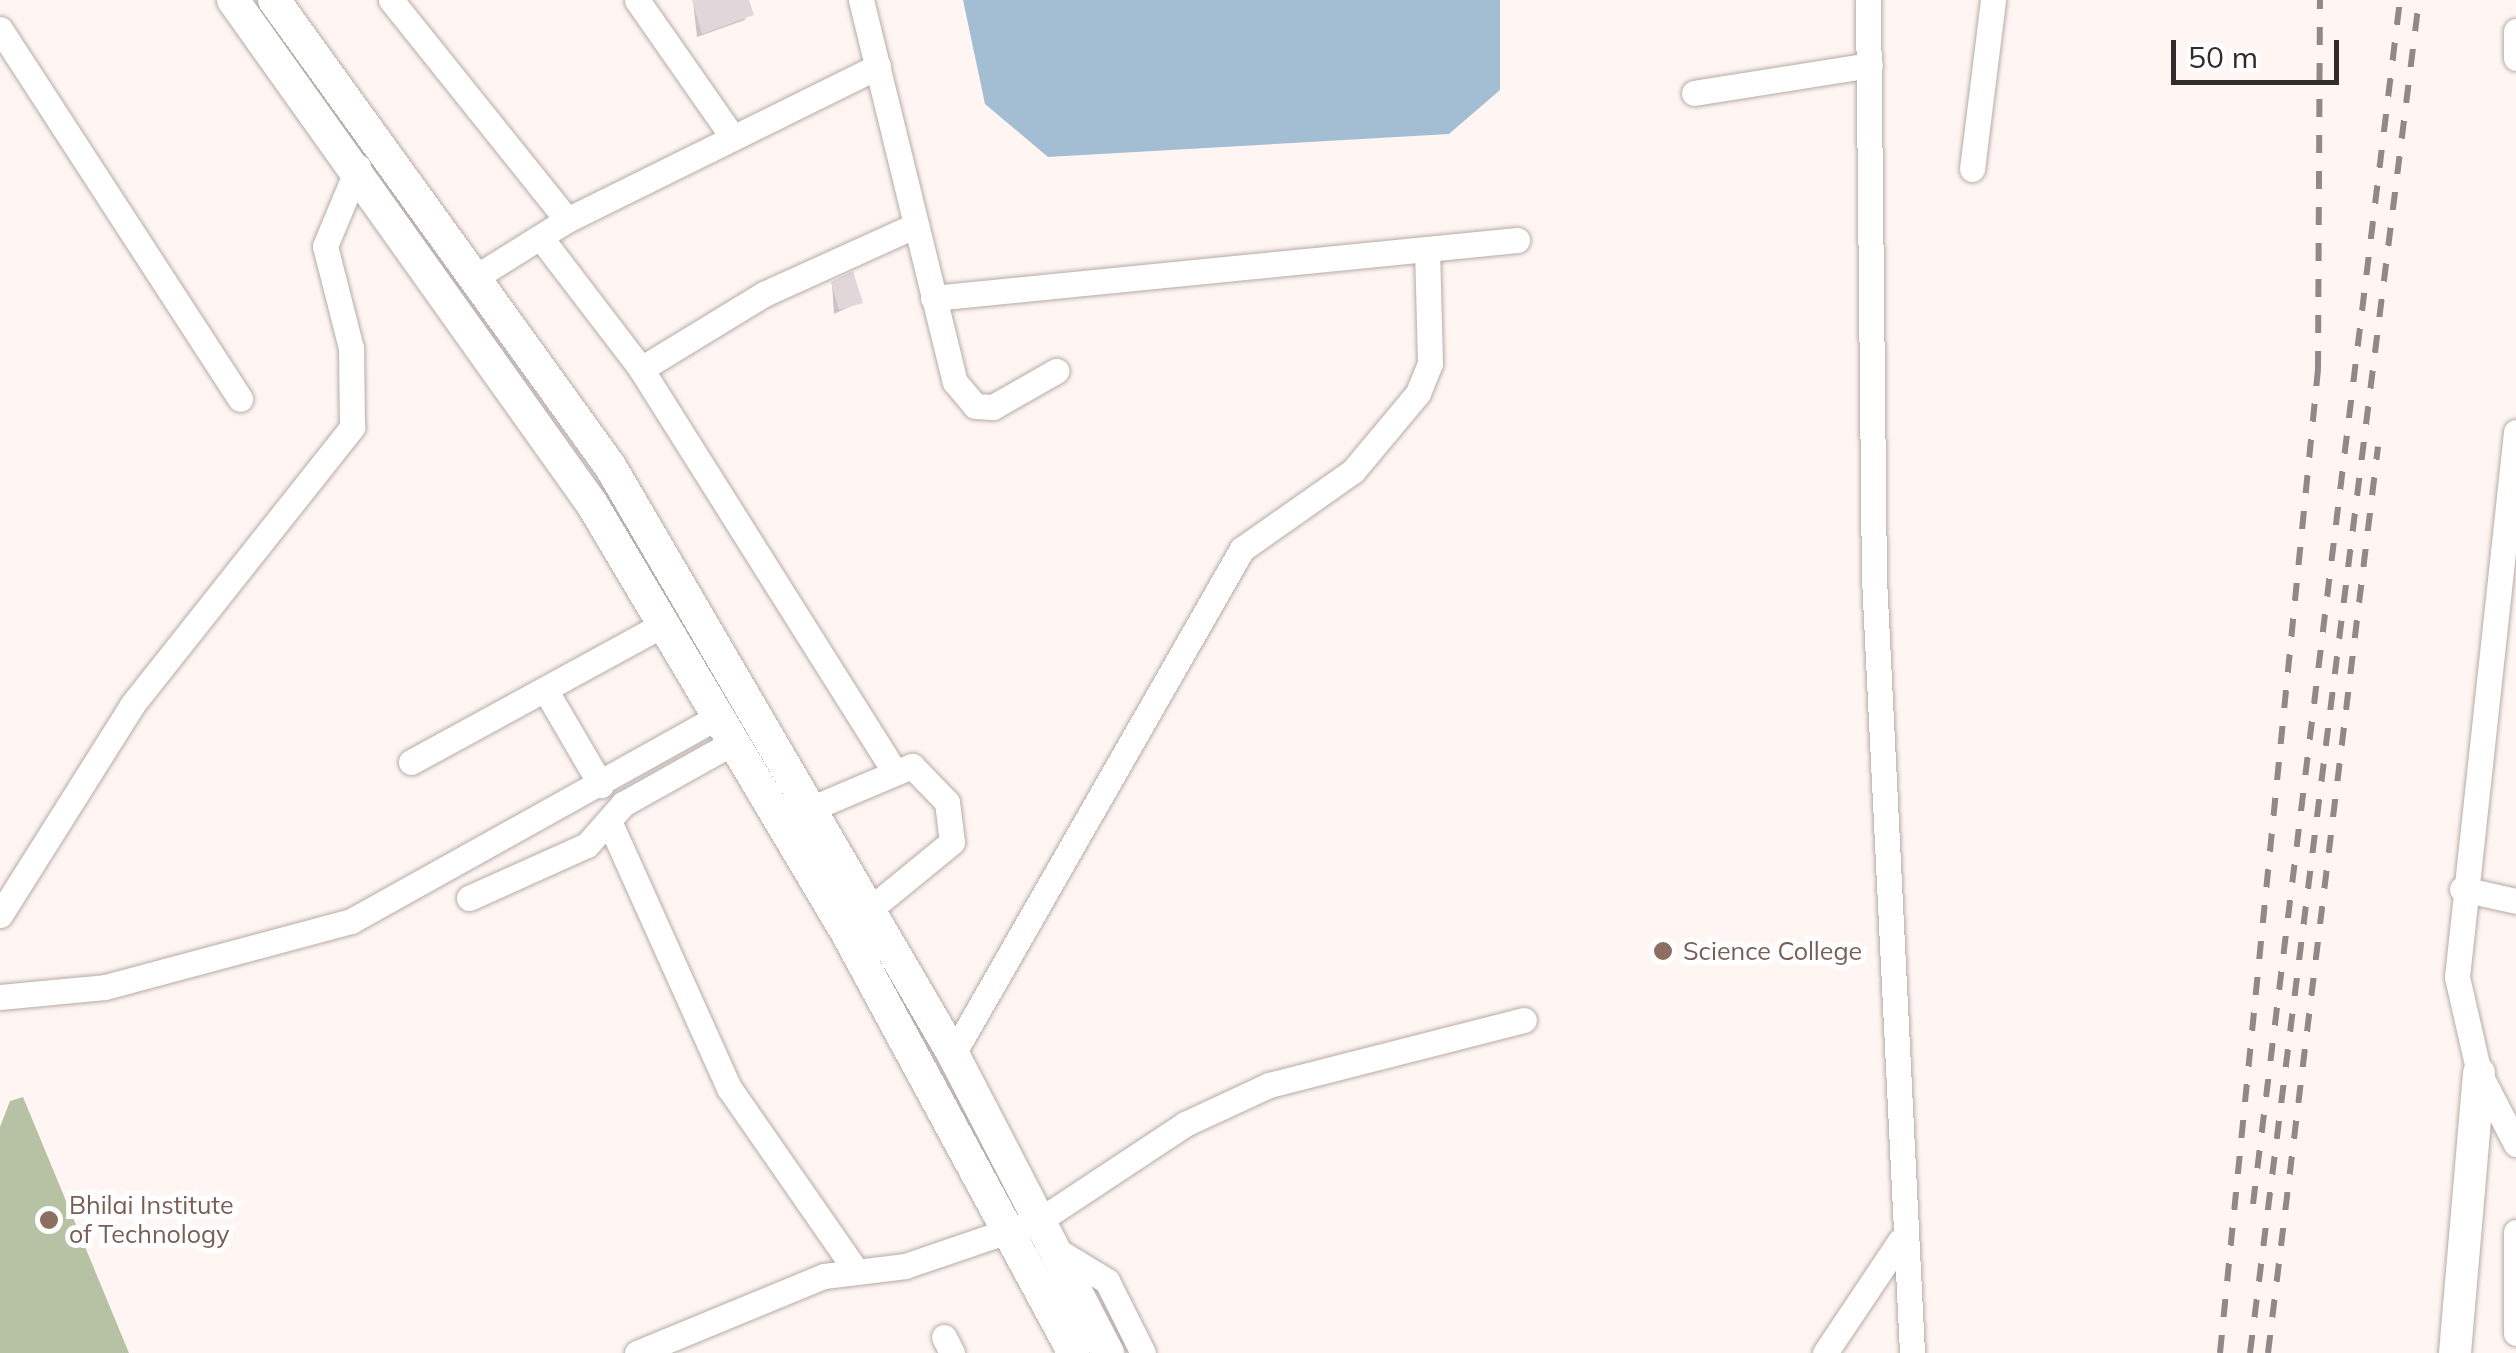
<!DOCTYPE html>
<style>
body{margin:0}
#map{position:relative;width:2516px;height:1353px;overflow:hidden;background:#fff6f3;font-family:Mulish,sans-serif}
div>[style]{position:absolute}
.forest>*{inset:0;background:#b7c2a5}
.water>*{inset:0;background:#a3bed2}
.shadow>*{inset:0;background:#0003}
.building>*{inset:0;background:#e1d6d9}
.roads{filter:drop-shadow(0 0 2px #b5aba7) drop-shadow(0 0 2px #b5aba7)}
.minor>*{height:25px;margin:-12.5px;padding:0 12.5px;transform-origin:12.5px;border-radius:12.5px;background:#fff}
.major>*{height:32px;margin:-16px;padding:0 16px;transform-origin:16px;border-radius:16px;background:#fff}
.rail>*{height:6px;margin-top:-3px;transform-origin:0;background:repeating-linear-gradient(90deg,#8f8987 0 18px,transparent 0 36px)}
.dots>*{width:28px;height:28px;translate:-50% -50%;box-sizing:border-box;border:5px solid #fff;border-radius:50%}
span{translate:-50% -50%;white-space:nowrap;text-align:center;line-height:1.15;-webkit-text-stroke:10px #fff;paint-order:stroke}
.education-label{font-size:25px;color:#785e54}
.left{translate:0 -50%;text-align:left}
.scale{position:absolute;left:2171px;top:40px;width:168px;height:45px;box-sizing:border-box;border:5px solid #302c2a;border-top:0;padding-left:12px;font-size:30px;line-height:35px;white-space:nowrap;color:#302c2a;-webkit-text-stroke:8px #fff;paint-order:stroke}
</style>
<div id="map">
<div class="forest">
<i style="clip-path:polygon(23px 1097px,129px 1353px,0 1353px,0 1127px,10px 1101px)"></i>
</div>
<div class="water">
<i style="clip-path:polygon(963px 0,1500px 0,1500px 90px,1449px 134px,1048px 157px,985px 104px)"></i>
</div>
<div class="shadow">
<i style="clip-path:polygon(743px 0,745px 20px,697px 37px,693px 1px)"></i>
<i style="clip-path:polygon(832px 284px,860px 302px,834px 314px)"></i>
</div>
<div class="building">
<i style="clip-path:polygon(692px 0,749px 0,754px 15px,702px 34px)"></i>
<i style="clip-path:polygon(853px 271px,863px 303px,839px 310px,831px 282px)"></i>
</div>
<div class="roads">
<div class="minor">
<i style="left:391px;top:0;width:282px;rotate:51.3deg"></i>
<i style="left:567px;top:220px;width:104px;rotate:148deg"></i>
<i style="left:637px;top:0;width:161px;rotate:55.1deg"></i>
<i style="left:861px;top:0;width:393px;rotate:76.2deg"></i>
<i style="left:955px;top:382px;width:31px;rotate:50deg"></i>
<i style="left:975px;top:406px;width:18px;rotate:3deg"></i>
<i style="left:993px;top:407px;width:73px;rotate:-29.7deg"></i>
<i style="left:1868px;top:0;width:578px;rotate:89.41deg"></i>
<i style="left:1874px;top:578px;width:776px;rotate:87.19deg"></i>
<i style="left:0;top:29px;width:441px;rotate:57deg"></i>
<i style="left:2516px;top:31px;width:27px;rotate:90deg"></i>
<i style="left:1694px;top:93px;width:178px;rotate:-9deg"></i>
<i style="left:1972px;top:169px;width:170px;rotate:-82.9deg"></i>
<i style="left:567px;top:220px;width:347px;rotate:-26.3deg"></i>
<i style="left:541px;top:238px;width:165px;rotate:52.6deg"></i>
<i style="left:641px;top:369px;width:473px;rotate:57.8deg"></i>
<i style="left:933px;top:298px;width:587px;rotate:-5.67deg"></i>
<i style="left:641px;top:369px;width:144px;rotate:-31.4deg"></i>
<i style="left:764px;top:294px;width:162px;rotate:-24.4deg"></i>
<i style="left:2516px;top:432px;width:548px;rotate:96.18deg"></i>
<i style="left:2457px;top:977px;width:98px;rotate:77.1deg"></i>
<i style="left:2479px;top:1073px;width:80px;rotate:62.5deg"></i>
<i style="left:546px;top:691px;width:109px;rotate:59.7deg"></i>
<i style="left:411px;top:762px;width:286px;rotate:-28.6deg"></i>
<i style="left:810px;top:809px;width:111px;rotate:-22.9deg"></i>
<i style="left:912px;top:766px;width:50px;rotate:45.8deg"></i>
<i style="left:947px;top:802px;width:40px;rotate:82.9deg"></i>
<i style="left:952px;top:842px;width:107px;rotate:140.7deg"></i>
<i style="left:609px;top:821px;width:293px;rotate:65.8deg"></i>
<i style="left:729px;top:1088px;width:219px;rotate:55.2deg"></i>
<i style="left:2462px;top:889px;width:55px;rotate:12.5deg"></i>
<i style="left:469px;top:898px;width:129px;rotate:-24.2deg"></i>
<i style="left:587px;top:845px;width:55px;rotate:-48.7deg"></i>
<i style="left:623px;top:804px;width:127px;rotate:-29.2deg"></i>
<i style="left:0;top:915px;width:248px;rotate:-57.8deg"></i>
<i style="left:132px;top:705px;width:355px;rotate:-51.6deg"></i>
<i style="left:352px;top:427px;width:79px;rotate:-90.7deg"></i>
<i style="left:351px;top:348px;width:105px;rotate:-104.3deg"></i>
<i style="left:325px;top:246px;width:86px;rotate:-67.3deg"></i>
<i style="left:0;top:997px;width:105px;rotate:-5.4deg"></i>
<i style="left:105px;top:987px;width:255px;rotate:-15deg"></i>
<i style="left:351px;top:921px;width:422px;rotate:-29.1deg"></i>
<i style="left:953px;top:1054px;width:582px;rotate:-60.22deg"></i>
<i style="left:1242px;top:549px;width:136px;rotate:-35.1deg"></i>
<i style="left:1353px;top:471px;width:102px;rotate:-50.2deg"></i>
<i style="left:1418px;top:393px;width:32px;rotate:-68deg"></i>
<i style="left:1430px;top:363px;width:113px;rotate:-91.5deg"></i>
<i style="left:2516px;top:1232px;width:101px;rotate:90deg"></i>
<i style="left:1061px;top:1253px;width:54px;rotate:31.3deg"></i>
<i style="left:1107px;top:1281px;width:80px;rotate:63.4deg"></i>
<i style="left:944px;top:1337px;width:18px;rotate:63deg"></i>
<i style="left:637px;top:1353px;width:202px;rotate:-22.4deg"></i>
<i style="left:824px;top:1276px;width:82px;rotate:-7deg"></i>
<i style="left:905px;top:1266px;width:143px;rotate:-18.8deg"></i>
<i style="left:1040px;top:1220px;width:174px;rotate:-33.5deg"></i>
<i style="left:1185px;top:1124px;width:93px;rotate:-24.9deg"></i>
<i style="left:1269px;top:1085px;width:263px;rotate:-14.3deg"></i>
<i style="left:1825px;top:1353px;width:135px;rotate:-56.2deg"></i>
</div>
<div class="major">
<i style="left:233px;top:0;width:619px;rotate:54.54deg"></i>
<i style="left:592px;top:504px;width:491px;rotate:59.3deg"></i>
<i style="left:843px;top:926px;width:485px;rotate:61.6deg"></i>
<i style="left:274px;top:0;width:575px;rotate:54.21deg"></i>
<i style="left:610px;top:466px;width:681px;rotate:59.74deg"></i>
<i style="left:953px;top:1054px;width:337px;rotate:62.6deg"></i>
<i style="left:2455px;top:1353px;width:281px;rotate:-85.1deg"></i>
</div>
</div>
<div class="rail">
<i style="left:2253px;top:1204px;width:1213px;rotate:-83.04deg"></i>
<i style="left:2220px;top:1353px;width:989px;rotate:-84.31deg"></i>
<i style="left:2318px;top:369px;width:369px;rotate:-89.7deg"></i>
<i style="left:2250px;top:1353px;width:1364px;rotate:-82.88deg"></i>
<i style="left:2268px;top:1353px;width:913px;rotate:-83.08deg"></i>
</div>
<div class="dots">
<i style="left:1663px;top:951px;background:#8d6e63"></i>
<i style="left:49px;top:1220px;background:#8d6e63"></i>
</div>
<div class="education-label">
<span class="left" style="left:1683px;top:951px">Science College</span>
<span class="left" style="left:69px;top:1220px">Bhilai Institute<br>of Technology</span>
</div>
<div class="scale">50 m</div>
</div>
